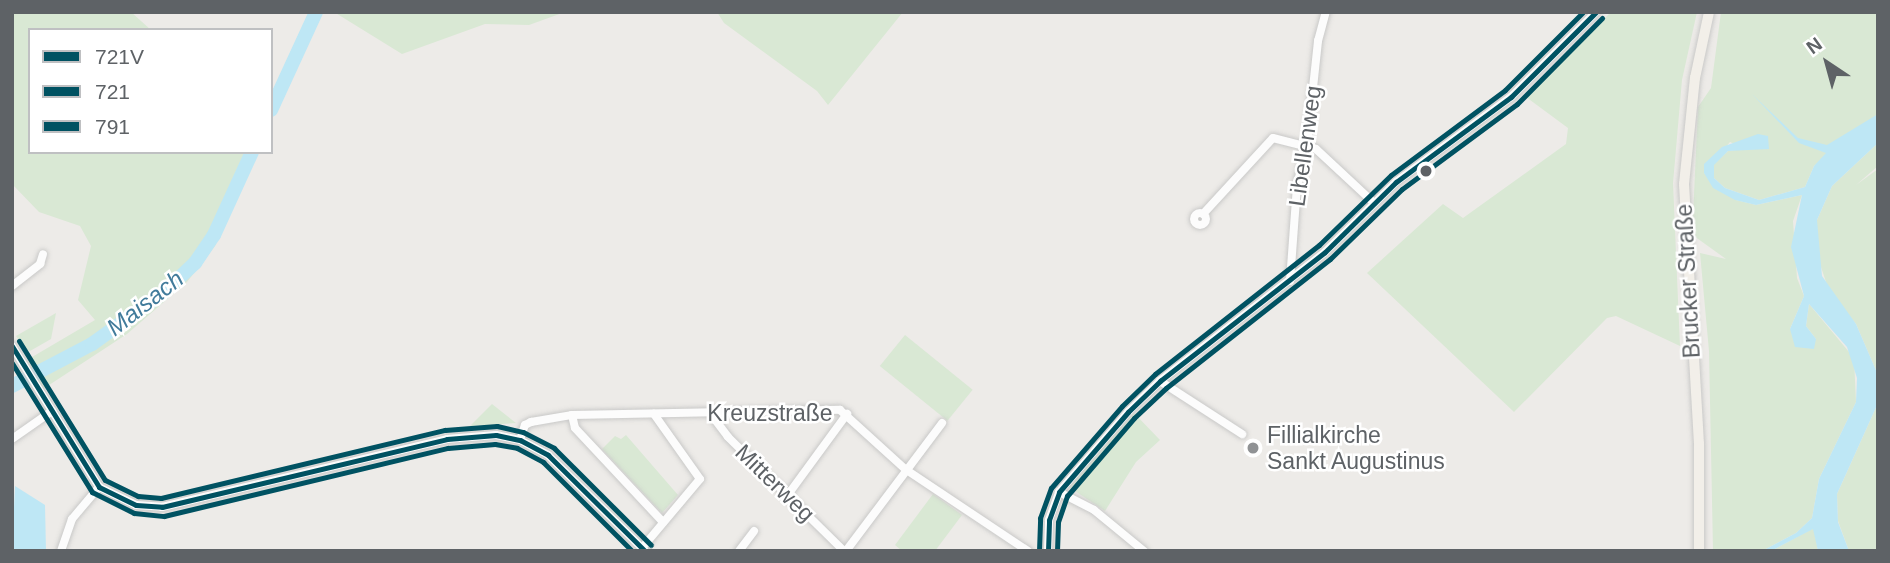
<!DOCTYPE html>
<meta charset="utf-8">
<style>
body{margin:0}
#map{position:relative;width:1890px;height:563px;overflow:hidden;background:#edebe8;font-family:Arial,sans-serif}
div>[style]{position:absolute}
.green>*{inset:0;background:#d9e8d4;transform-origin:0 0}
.water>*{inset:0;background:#bee7f5}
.river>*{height:14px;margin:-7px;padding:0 7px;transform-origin:7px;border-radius:7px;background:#bee7f5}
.roads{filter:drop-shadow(0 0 2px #c9c9c8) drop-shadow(0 0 2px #c9c9c8)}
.minor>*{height:8px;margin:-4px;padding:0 4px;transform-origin:4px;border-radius:4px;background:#fcfcfc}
.minor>.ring{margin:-4px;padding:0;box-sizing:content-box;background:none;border:8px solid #fcfcfc;border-radius:50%}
.major>*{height:10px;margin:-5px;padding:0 5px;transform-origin:5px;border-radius:5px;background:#f2efe9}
.bus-1>*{height:5px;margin:-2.5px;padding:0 2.5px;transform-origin:2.5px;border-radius:2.5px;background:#005262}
.bus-2>*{height:5px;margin:-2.5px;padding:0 2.5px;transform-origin:2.5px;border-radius:2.5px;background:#005262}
.bus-3>*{height:5px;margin:-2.5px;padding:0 2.5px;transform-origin:2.5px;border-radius:2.5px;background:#005262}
.dots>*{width:19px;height:19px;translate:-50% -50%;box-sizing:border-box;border:4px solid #fff;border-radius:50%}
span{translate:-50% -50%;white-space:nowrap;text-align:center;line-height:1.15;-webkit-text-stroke:5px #fff;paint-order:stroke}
.street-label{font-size:23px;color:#5e6266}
.poi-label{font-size:23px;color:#5e6266}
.left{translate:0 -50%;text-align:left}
.water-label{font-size:24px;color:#417b9b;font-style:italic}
.frame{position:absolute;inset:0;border:14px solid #5e6266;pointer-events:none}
.legend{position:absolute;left:28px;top:28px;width:245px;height:126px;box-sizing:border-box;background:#fff;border:2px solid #bfc0c2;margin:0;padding:9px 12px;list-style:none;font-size:21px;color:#5e6266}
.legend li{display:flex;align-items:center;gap:14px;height:35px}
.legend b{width:35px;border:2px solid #bfc0c2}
.north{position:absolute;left:1792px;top:28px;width:70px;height:70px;-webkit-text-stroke:5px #fff;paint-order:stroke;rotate:324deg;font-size:19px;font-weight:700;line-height:28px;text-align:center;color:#5e6266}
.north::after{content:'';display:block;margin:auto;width:24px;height:32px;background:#5e6266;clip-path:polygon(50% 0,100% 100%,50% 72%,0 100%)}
</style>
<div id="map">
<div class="green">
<i style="clip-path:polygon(12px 12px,131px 12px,151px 30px,30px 30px,30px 152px,257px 152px,215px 246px,187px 282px,127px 334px,43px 389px,27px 360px,95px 320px,78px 300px,91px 246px,80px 226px,39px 212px,12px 184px)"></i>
<i style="clip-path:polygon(309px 12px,322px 12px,271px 121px,271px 95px)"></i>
<i style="clip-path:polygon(334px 12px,565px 12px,529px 25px,485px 24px,402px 54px)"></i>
<i style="clip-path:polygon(717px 12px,903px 12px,828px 105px,817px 91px,724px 23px)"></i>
<i style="clip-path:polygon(1611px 12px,1697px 12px,1682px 80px,1673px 183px,1680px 346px,1616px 316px,1607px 318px,1514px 412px,1367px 273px,1443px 204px,1463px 218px,1566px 144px,1568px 128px,1526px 97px)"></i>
<i style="clip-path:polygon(1721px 12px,1878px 12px,1878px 114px,1814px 166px,1805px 187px,1759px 200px,1725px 188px,1714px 178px,1714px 164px,1728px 151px,1745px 149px,1730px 142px,1704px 173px,1736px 200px,1756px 205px,1802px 195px,1793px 221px,1797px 278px,1804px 296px,1790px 329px,1816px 339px,1806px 326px,1809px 304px,1854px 358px,1856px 402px,1819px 479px,1812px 518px,1796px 533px,1762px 551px,1713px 551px,1709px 351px,1700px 253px,1726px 259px,1694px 236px,1693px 216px,1698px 107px,1711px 88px)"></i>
<i style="clip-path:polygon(1878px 143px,1878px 166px,1856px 185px,1878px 169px,1878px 375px,1856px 324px,1830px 294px,1817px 255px,1817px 220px,1832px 186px)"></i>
<i style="clip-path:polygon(56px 313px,51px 339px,30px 351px,25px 349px,16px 336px)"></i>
<i style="left:905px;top:335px;width:87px;height:40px;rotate:39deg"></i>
<i style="clip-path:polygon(1878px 403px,1878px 551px,1849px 551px,1838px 521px,1837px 494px)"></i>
<i style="clip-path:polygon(492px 404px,516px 423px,470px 426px)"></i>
<i style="clip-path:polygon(1134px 413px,1160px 440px,1136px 462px,1105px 511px,1069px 487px)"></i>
<i style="clip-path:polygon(626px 435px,678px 495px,662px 513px,602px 449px,615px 436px,621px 439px)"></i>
<i style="clip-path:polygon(933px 494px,962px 515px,935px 551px,902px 551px,895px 545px)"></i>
<i style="clip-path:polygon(1814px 528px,1818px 551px,1771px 551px,1808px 531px)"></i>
</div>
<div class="water">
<i style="clip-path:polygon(1752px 94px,1798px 138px,1827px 145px,1878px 114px,1878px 143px,1832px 186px,1817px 220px,1822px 276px,1856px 324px,1878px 375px,1878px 403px,1837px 494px,1838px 522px,1849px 551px,1818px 551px,1813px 529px,1771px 551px,1762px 551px,1796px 533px,1812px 518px,1819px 479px,1856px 402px,1857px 378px,1847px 347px,1809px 304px,1806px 326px,1816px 339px,1814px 349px,1795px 347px,1790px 329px,1804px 296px,1791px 247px,1802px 195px,1756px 205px,1735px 200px,1713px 188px,1704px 173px,1704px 164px,1722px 147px,1758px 134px,1768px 136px,1769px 149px,1728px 151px,1714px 165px,1714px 178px,1725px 188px,1759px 200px,1805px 187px,1814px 166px,1826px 153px,1799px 143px)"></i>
<i style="clip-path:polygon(15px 486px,45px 505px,46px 551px,12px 551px)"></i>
</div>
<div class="river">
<i style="left:271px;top:110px;width:108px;rotate:-65.3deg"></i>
<i style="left:12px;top:386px;width:90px;rotate:-27.7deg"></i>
<i style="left:92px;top:344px;width:87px;rotate:-35.7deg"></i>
<i style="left:163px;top:293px;width:44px;rotate:-43.2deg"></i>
<i style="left:195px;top:263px;width:34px;rotate:-56deg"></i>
<i style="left:214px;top:235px;width:91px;rotate:-65.4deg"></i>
</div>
<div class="roads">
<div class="minor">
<i class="ring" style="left:1194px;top:213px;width:4px;height:4px"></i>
<i style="left:1203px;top:214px;width:103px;rotate:-47.4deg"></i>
<i style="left:1273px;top:138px;width:44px;rotate:14.3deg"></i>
<i style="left:1316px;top:149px;width:78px;rotate:42.9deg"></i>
<i style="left:1290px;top:281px;width:95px;rotate:-85.8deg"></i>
<i style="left:1297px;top:186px;width:43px;rotate:-76.6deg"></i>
<i style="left:1307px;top:144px;width:104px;rotate:-83.9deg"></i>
<i style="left:1318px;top:41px;width:30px;rotate:-75deg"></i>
<i style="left:12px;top:286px;width:36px;rotate:-38deg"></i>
<i style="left:40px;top:264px;width:10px;rotate:-73deg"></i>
<i style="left:12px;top:346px;width:166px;rotate:58.3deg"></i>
<i style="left:99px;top:487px;width:41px;rotate:25.9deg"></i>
<i style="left:136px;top:505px;width:26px;rotate:4deg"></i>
<i style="left:162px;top:507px;width:293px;rotate:-13.4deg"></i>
<i style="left:447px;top:439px;width:49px;rotate:-4.7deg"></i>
<i style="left:496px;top:435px;width:25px;rotate:12deg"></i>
<i style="left:520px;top:440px;width:32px;rotate:28deg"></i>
<i style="left:548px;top:455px;width:136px;rotate:44.7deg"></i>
<i style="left:1160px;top:381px;width:98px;rotate:32.9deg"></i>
<i style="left:710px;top:413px;width:30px;rotate:53deg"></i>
<i style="left:728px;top:437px;width:163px;rotate:44.5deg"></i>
<i style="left:572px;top:415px;width:13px;rotate:77deg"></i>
<i style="left:575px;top:428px;width:129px;rotate:46.9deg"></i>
<i style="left:12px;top:439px;width:49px;rotate:-35deg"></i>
<i style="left:520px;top:440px;width:16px;rotate:-72deg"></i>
<i style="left:525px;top:425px;width:7px;rotate:-27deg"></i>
<i style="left:531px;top:422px;width:42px;rotate:-9.7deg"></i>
<i style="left:572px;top:415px;width:268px;rotate:-1.1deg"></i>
<i style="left:840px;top:410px;width:88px;rotate:42.2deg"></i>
<i style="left:905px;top:469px;width:148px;rotate:33.7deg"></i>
<i style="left:1059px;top:492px;width:39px;rotate:27deg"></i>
<i style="left:1094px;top:510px;width:65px;rotate:39.4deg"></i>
<i style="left:787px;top:496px;width:102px;rotate:-53.8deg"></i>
<i style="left:642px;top:548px;width:90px;rotate:-50deg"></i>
<i style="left:700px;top:479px;width:80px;rotate:-125.3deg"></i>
<i style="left:61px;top:551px;width:34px;rotate:-71deg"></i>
<i style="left:72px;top:519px;width:42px;rotate:-49.8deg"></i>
<i style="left:739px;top:551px;width:25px;rotate:-53deg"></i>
<i style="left:846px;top:551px;width:160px;rotate:-53.1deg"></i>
<i style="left:1048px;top:551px;width:31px;rotate:-88deg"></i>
<i style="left:1049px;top:520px;width:30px;rotate:-70deg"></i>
<i style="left:1059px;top:492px;width:106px;rotate:-49.2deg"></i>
<i style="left:1128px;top:412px;width:45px;rotate:-44.1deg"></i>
<i style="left:1160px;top:381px;width:209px;rotate:-38deg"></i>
<i style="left:1325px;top:252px;width:100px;rotate:-44.6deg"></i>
<i style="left:1396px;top:182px;width:143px;rotate:-36.5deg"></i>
<i style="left:1511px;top:97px;width:120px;rotate:-45deg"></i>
</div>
<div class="major">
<i style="left:1699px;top:551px;width:107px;rotate:-90deg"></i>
<i style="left:1699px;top:444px;width:260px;rotate:-93.3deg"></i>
<i style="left:1684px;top:184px;width:107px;rotate:-84.1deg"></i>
<i style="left:1695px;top:78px;width:67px;rotate:-78deg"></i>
</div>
</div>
<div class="bus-1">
<i style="left:12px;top:346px;width:166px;rotate:58.3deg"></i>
<i style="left:99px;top:487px;width:41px;rotate:25.9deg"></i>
<i style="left:136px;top:505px;width:26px;rotate:4deg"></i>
<i style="left:162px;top:507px;width:293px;rotate:-13.4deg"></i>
<i style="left:447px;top:439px;width:49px;rotate:-4.7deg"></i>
<i style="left:496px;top:435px;width:25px;rotate:12deg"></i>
<i style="left:520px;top:440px;width:32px;rotate:28deg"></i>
<i style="left:548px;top:455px;width:136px;rotate:44.7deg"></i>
<i style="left:1048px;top:551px;width:31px;rotate:-88deg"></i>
<i style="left:1049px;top:520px;width:30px;rotate:-70deg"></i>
<i style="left:1059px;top:492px;width:106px;rotate:-49.2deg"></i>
<i style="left:1128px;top:412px;width:45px;rotate:-44.1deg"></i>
<i style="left:1160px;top:381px;width:209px;rotate:-38deg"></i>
<i style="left:1325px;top:252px;width:100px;rotate:-44.6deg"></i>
<i style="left:1396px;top:182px;width:143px;rotate:-36.5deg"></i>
<i style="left:1511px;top:97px;width:120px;rotate:-45deg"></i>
</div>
<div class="bus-2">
<i style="left:12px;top:363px;width:152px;rotate:58.2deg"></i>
<i style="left:92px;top:492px;width:47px;rotate:26.6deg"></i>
<i style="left:134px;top:513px;width:30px;rotate:6deg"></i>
<i style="left:164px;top:516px;width:292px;rotate:-13.5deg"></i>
<i style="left:448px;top:448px;width:47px;rotate:-4.9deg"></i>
<i style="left:495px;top:444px;width:22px;rotate:10deg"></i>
<i style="left:517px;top:448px;width:30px;rotate:28deg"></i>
<i style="left:543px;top:462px;width:126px;rotate:45deg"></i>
<i style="left:1057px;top:551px;width:29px;rotate:-88deg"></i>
<i style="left:1058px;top:522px;width:28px;rotate:-71deg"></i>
<i style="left:1067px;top:496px;width:103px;rotate:-49.3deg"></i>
<i style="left:1134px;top:418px;width:44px;rotate:-43.2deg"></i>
<i style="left:1166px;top:388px;width:209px;rotate:-38.2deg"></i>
<i style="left:1330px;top:259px;width:100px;rotate:-44.2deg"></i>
<i style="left:1402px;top:189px;width:143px;rotate:-36.5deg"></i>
<i style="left:1517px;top:104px;width:121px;rotate:-45.3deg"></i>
</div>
<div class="bus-3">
<i style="left:19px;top:341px;width:163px;rotate:58.3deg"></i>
<i style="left:105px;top:480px;width:37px;rotate:26deg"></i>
<i style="left:138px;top:496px;width:23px;rotate:5deg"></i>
<i style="left:161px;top:498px;width:292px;rotate:-13.5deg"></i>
<i style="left:445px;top:430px;width:52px;rotate:-4.4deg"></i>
<i style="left:497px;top:426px;width:27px;rotate:13deg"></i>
<i style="left:523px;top:432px;width:35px;rotate:27deg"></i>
<i style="left:554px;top:448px;width:137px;rotate:45deg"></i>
<i style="left:1039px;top:551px;width:33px;rotate:-88deg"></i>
<i style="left:1040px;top:518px;width:32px;rotate:-70deg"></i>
<i style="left:1051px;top:488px;width:108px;rotate:-49.1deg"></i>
<i style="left:1122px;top:406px;width:46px;rotate:-44.1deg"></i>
<i style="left:1155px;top:374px;width:209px;rotate:-38.2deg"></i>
<i style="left:1319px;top:245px;width:100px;rotate:-44.2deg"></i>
<i style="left:1391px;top:175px;width:142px;rotate:-36.7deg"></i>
<i style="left:1505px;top:90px;width:110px;rotate:-45deg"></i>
</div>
<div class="dots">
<i style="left:1426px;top:171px;background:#5e6266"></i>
<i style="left:1253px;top:448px;background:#909294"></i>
</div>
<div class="street-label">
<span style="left:1305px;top:146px;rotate:-82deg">Libellenweg</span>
<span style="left:1688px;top:281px;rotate:-93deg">Brucker Straße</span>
<span style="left:770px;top:413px">Kreuzstraße</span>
<span style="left:775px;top:483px;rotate:44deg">Mitterweg</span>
</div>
<div class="poi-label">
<span class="left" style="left:1267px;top:448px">Fillialkirche<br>Sankt Augustinus</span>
</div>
<div class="water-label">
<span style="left:145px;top:303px;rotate:-38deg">Maisach</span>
</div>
<div class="frame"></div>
<ul class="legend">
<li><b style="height:9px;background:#005262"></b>721V</li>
<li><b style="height:9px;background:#005262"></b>721</li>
<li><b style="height:9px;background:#005262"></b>791</li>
</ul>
<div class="north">N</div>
</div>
